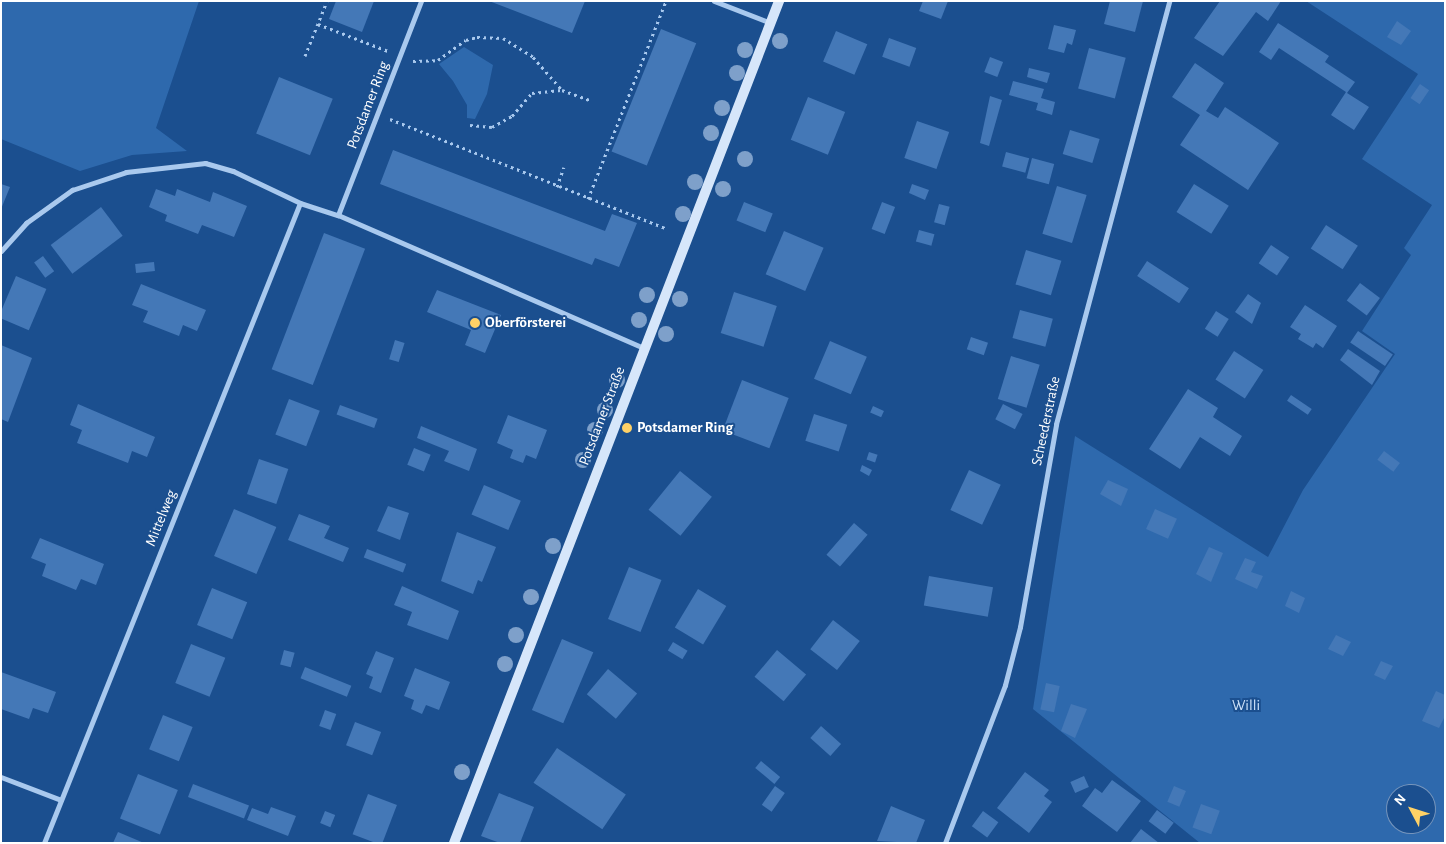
<!DOCTYPE html>
<meta charset="utf-8">
<style>
body{margin:0}
#map{position:relative;width:1446px;height:844px;overflow:hidden;background:#1b4f8f;font-family:"Alegreya Sans",sans-serif}
div>[style]{position:absolute}
.green>*{inset:0;background:#2e69ad}
.building>*{inset:0;background:#4478b7;transform-origin:0 0}
.path>*{height:3px;margin-top:-1.5px;transform-origin:0;background:repeating-linear-gradient(90deg,#a9c9ee 0 2.5px,transparent 0 6.5px)}
.minor>*{height:5px;margin:-2.5px;padding:0 2.5px;transform-origin:2.5px;border-radius:2.5px;background:#a9c9ee}
.secondary>*{height:10px;margin:-5px;padding:0 5px;transform-origin:5px;border-radius:5px;background:#d6e6fa}
.trees>*{width:16px;height:16px;margin:-8px;border-radius:50%;background:#7ea0ca}
.dots>*{width:14px;height:14px;translate:-50% -50%;box-sizing:border-box;border:2px solid #1b4f8f;border-radius:50%}
span{translate:-50% -50%;white-space:nowrap;text-align:center;line-height:1.15;-webkit-text-stroke:4px #1b4f8f;paint-order:stroke}
.street-label{font-size:15px;color:#fff}
.poi-label{font-size:15px;color:#fff;font-weight:700}
.left{translate:0 -50%;text-align:left}
.park-label{font-size:15px;color:#cfe3fa}
.frame{position:absolute;inset:0;border:2px solid #fff;pointer-events:none}
.north{position:absolute;left:1386px;top:784px;width:50px;height:50px;box-sizing:border-box;background:#1b4f8f;border:1px solid #7695bc;border-radius:50%;rotate:310deg;font-size:14px;font-weight:700;line-height:20px;text-align:center;color:#fff}
.north::after{content:'';display:block;margin:auto;width:18px;height:22px;background:#ffd166;clip-path:polygon(50% 0,100% 100%,50% 72%,0 100%)}
</style>
<div id="map">
<div class="green">
<i style="clip-path:polygon(1px 1px,199px 1px,156px 128px,187px 151px,132px 155px,80px 171px,1px 139px)"></i>
<i style="clip-path:polygon(evenodd,1306px 1px,1445px 1px,1445px 843px,1200px 843px,1033px 709px,1075px 436px,1268px 557px,1303px 490px,1395px 354px,1362px 331px,1411px 255px,1404px 248px,1432px 205px,1362px 159px,1418px 74px,1306px 1px,1396px 794px,1426px 794px,1426px 824px,1396px 824px,1396px 794px)"></i>
<i style="clip-path:polygon(464px 47px,493px 65px,487px 94px,475px 119px,467px 118px,467px 105px,453px 81px,439px 64px)"></i>
</div>
<div class="building">
<i style="clip-path:polygon(336px 1px,374px 1px,362px 32px,329px 19px)"></i>
<i style="clip-path:polygon(489px 1px,585px 1px,572px 33px)"></i>
<i style="clip-path:polygon(923px 1px,948px 1px,941px 19px,919px 11px)"></i>
<i style="clip-path:polygon(1110px 1px,1143px 1px,1135px 32px,1104px 24px)"></i>
<i style="clip-path:polygon(1220px 1px,1281px 1px,1268px 21px,1256px 12px,1223px 56px,1194px 38px)"></i>
<i style="clip-path:polygon(1397px 21px,1411px 31px,1401px 45px,1387px 37px)"></i>
<i style="clip-path:polygon(1278px 23px,1329px 56px,1325px 62px,1355px 82px,1347px 93px,1369px 107px,1354px 130px,1331px 115px,1346px 92px,1279px 48px,1271px 60px,1259px 52px)"></i>
<i style="clip-path:polygon(1054px 25px,1076px 30px,1072px 45px,1067px 43px,1064px 53px,1048px 49px)"></i>
<i style="left:661px;top:29px;width:38px;height:132px;rotate:22deg"></i>
<i style="left:836px;top:31px;width:34px;height:33px;rotate:23deg"></i>
<i style="left:889px;top:38px;width:29px;height:20px;rotate:20deg"></i>
<i style="left:1089px;top:48px;width:38px;height:42px;rotate:15deg"></i>
<i style="left:990px;top:57px;width:14px;height:16px;rotate:21deg"></i>
<i style="clip-path:polygon(1195px 63px,1224px 83px,1206px 111px,1218px 118px,1225px 107px,1279px 143px,1248px 190px,1180px 145px,1200px 115px,1172px 97px)"></i>
<i style="clip-path:polygon(1029px 68px,1050px 73px,1047px 83px,1027px 77px)"></i>
<i style="left:279px;top:77px;width:58px;height:61px;rotate:22deg"></i>
<i style="clip-path:polygon(1013px 81px,1044px 89px,1041px 98px,1055px 102px,1052px 115px,1036px 110px,1038px 103px,1009px 95px)"></i>
<i style="left:1420px;top:84px;width:11px;height:17px;rotate:34deg"></i>
<i style="clip-path:polygon(990px 96px,1002px 100px,989px 146px,980px 143px)"></i>
<i style="left:808px;top:97px;width:40px;height:46px;rotate:22deg"></i>
<i style="left:917px;top:121px;width:34px;height:39px;rotate:19deg"></i>
<i style="left:1070px;top:130px;width:31px;height:25px;rotate:17deg"></i>
<i style="clip-path:polygon(393px 150px,605px 231px,612px 214px,637px 223px,619px 267px,595px 258px,592px 265px,380px 184px)"></i>
<i style="left:1006px;top:152px;width:24px;height:15px;rotate:15deg"></i>
<i style="left:1032px;top:158px;width:23px;height:21px;rotate:15deg"></i>
<i style="clip-path:polygon(1px 184px,10px 187px,1px 209px)"></i>
<i style="clip-path:polygon(912px 184px,929px 190px,925px 200px,909px 193px)"></i>
<i style="left:1194px;top:184px;width:41px;height:33px;rotate:32deg"></i>
<i style="left:1057px;top:186px;width:31px;height:50px;rotate:17deg"></i>
<i style="clip-path:polygon(156px 189px,175px 196px,177px 189px,210px 202px,213px 192px,247px 206px,234px 237px,202px 225px,198px 234px,165px 221px,167px 215px,149px 207px)"></i>
<i style="left:744px;top:202px;width:31px;height:20px;rotate:22deg"></i>
<i style="left:882px;top:202px;width:14px;height:29px;rotate:21deg"></i>
<i style="left:939px;top:204px;width:11px;height:19px;rotate:15deg"></i>
<i style="left:101px;top:207px;width:36px;height:63px;rotate:53deg"></i>
<i style="left:1326px;top:225px;width:38px;height:28px;rotate:33deg"></i>
<i style="left:919px;top:230px;width:16px;height:12px;rotate:15deg"></i>
<i style="left:784px;top:231px;width:43px;height:47px;rotate:23deg"></i>
<i style="left:324px;top:233px;width:44px;height:146px;rotate:21deg"></i>
<i style="left:1271px;top:245px;width:22px;height:22px;rotate:34deg"></i>
<i style="left:1026px;top:250px;width:37px;height:36px;rotate:17deg"></i>
<i style="left:43px;top:256px;width:19px;height:11px;rotate:54deg"></i>
<i style="left:1147px;top:261px;width:50px;height:18px;rotate:33deg"></i>
<i style="left:154px;top:262px;width:9px;height:19px;rotate:84deg"></i>
<i style="left:16px;top:276px;width:33px;height:45px;rotate:23deg"></i>
<i style="left:1360px;top:283px;width:25px;height:22px;rotate:37deg"></i>
<i style="clip-path:polygon(141px 284px,206px 310px,197px 331px,183px 325px,179px 336px,143px 322px,148px 311px,132px 305px)"></i>
<i style="clip-path:polygon(437px 290px,501px 315px,485px 353px,465px 345px,471px 330px,427px 312px)"></i>
<i style="left:734px;top:292px;width:45px;height:43px;rotate:18deg"></i>
<i style="clip-path:polygon(1248px 294px,1261px 303px,1252px 324px,1235px 312px)"></i>
<i style="clip-path:polygon(1305px 305px,1337px 326px,1323px 348px,1316px 343px,1313px 348px,1298px 339px,1301px 334px,1290px 327px)"></i>
<i style="left:1020px;top:310px;width:34px;height:29px;rotate:15deg"></i>
<i style="left:1216px;top:311px;width:15px;height:21px;rotate:32deg"></i>
<i style="left:1358px;top:331px;width:42px;height:14px;rotate:34deg"></i>
<i style="left:971px;top:337px;width:18px;height:13px;rotate:19deg"></i>
<i style="left:395px;top:340px;width:10px;height:20px;rotate:17deg"></i>
<i style="left:830px;top:341px;width:40px;height:41px;rotate:23deg"></i>
<i style="clip-path:polygon(1px 345px,32px 358px,8px 422px,1px 419px)"></i>
<i style="clip-path:polygon(1348px 349px,1380px 371px,1372px 385px,1340px 360px)"></i>
<i style="left:1234px;top:351px;width:35px;height:34px;rotate:33deg"></i>
<i style="left:1011px;top:356px;width:30px;height:45px;rotate:17deg"></i>
<i style="left:742px;top:380px;width:50px;height:54px;rotate:21deg"></i>
<i style="clip-path:polygon(1188px 389px,1218px 408px,1213px 417px,1242px 436px,1230px 456px,1200px 437px,1180px 469px,1149px 449px)"></i>
<i style="left:1291px;top:395px;width:25px;height:7px;rotate:34deg"></i>
<i style="left:289px;top:399px;width:33px;height:38px;rotate:21deg"></i>
<i style="clip-path:polygon(78px 404px,155px 437px,147px 457px,132px 451px,128px 463px,77px 443px,82px 430px,70px 425px)"></i>
<i style="left:1003px;top:404px;width:22px;height:17px;rotate:27deg"></i>
<i style="left:340px;top:405px;width:40px;height:10px;rotate:20deg"></i>
<i style="left:873px;top:406px;width:12px;height:7px;rotate:24deg"></i>
<i style="left:814px;top:414px;width:35px;height:28px;rotate:18deg"></i>
<i style="clip-path:polygon(508px 415px,547px 430px,536px 459px,526px 455px,523px 463px,510px 458px,513px 450px,497px 443px)"></i>
<i style="clip-path:polygon(421px 426px,477px 449px,469px 471px,444px 461px,449px 451px,417px 438px)"></i>
<i style="left:414px;top:448px;width:18px;height:18px;rotate:22deg"></i>
<i style="left:1384px;top:451px;width:20px;height:11px;rotate:37deg"></i>
<i style="left:869px;top:452px;width:9px;height:8px;rotate:18deg"></i>
<i style="left:259px;top:459px;width:31px;height:37px;rotate:19deg"></i>
<i style="clip-path:polygon(862px 465px,872px 470px,869px 476px,860px 471px)"></i>
<i style="left:969px;top:470px;width:35px;height:44px;rotate:25deg"></i>
<i style="left:680px;top:471px;width:41px;height:50px;rotate:39deg"></i>
<i style="clip-path:polygon(1108px 480px,1128px 489px,1121px 506px,1100px 494px)"></i>
<i style="left:484px;top:485px;width:40px;height:32px;rotate:23deg"></i>
<i style="clip-path:polygon(388px 506px,409px 513px,400px 540px,377px 531px)"></i>
<i style="left:234px;top:509px;width:46px;height:51px;rotate:23deg"></i>
<i style="left:1155px;top:509px;width:24px;height:22px;rotate:24deg"></i>
<i style="clip-path:polygon(299px 514px,330px 526px,324px 538px,349px 548px,343px 562px,288px 540px)"></i>
<i style="left:854px;top:523px;width:18px;height:42px;rotate:41deg"></i>
<i style="clip-path:polygon(457px 532px,496px 547px,482px 582px,478px 580px,473px 594px,441px 581px)"></i>
<i style="clip-path:polygon(40px 538px,104px 564px,96px 585px,81px 579px,76px 590px,42px 576px,46px 564px,31px 558px)"></i>
<i style="clip-path:polygon(1209px 547px,1223px 553px,1211px 582px,1196px 574px)"></i>
<i style="left:367px;top:549px;width:42px;height:9px;rotate:21deg"></i>
<i style="clip-path:polygon(1245px 558px,1256px 562px,1251px 572px,1263px 576px,1257px 589px,1235px 579px)"></i>
<i style="left:629px;top:567px;width:35px;height:56px;rotate:22deg"></i>
<i style="left:929px;top:576px;width:65px;height:30px;rotate:10deg"></i>
<i style="clip-path:polygon(402px 586px,459px 611px,448px 640px,407px 625px,412px 612px,394px 605px)"></i>
<i style="left:212px;top:588px;width:38px;height:40px;rotate:22deg"></i>
<i style="left:698px;top:589px;width:33px;height:45px;rotate:31deg"></i>
<i style="clip-path:polygon(1291px 591px,1305px 598px,1299px 613px,1285px 606px)"></i>
<i style="left:833px;top:620px;width:34px;height:37px;rotate:38deg"></i>
<i style="clip-path:polygon(1336px 635px,1351px 642px,1343px 656px,1328px 649px)"></i>
<i style="left:562px;top:639px;width:34px;height:77px;rotate:23deg"></i>
<i style="left:673px;top:642px;width:17px;height:10px;rotate:31deg"></i>
<i style="left:191px;top:644px;width:37px;height:42px;rotate:22deg"></i>
<i style="left:284px;top:650px;width:11px;height:15px;rotate:15deg"></i>
<i style="left:777px;top:650px;width:38px;height:35px;rotate:40deg"></i>
<i style="clip-path:polygon(376px 651px,394px 658px,381px 693px,369px 688px,373px 677px,366px 674px)"></i>
<i style="clip-path:polygon(1381px 661px,1393px 666px,1385px 680px,1374px 675px)"></i>
<i style="left:305px;top:667px;width:50px;height:12px;rotate:22deg"></i>
<i style="clip-path:polygon(415px 668px,450px 682px,439px 710px,426px 705px,422px 714px,411px 709px,414px 700px,404px 696px)"></i>
<i style="left:608px;top:669px;width:38px;height:33px;rotate:40deg"></i>
<i style="clip-path:polygon(1px 672px,56px 692px,48px 713px,33px 708px,29px 719px,1px 709px)"></i>
<i style="left:1046px;top:683px;width:14px;height:27px;rotate:12deg"></i>
<i style="clip-path:polygon(1436px 691px,1445px 695px,1445px 716px,1439px 728px,1422px 721px)"></i>
<i style="clip-path:polygon(1071px 704px,1087px 709px,1075px 738px,1061px 731px)"></i>
<i style="left:325px;top:710px;width:12px;height:17px;rotate:20deg"></i>
<i style="left:163px;top:715px;width:32px;height:37px;rotate:22deg"></i>
<i style="left:355px;top:722px;width:28px;height:25px;rotate:21deg"></i>
<i style="left:821px;top:726px;width:27px;height:16px;rotate:42deg"></i>
<i style="left:557px;top:748px;width:83px;height:42px;rotate:34deg"></i>
<i style="left:761px;top:761px;width:25px;height:9px;rotate:40deg"></i>
<i style="clip-path:polygon(1025px 772px,1049px 790px,1044px 796px,1052px 802px,1029px 833px,997px 808px)"></i>
<i style="left:138px;top:774px;width:43px;height:48px;rotate:22deg"></i>
<i style="left:1084px;top:776px;width:12px;height:15px;rotate:66deg"></i>
<i style="clip-path:polygon(1112px 780px,1141px 801px,1117px 832px,1082px 806px,1095px 788px,1102px 793px)"></i>
<i style="left:193px;top:784px;width:60px;height:14px;rotate:21deg"></i>
<i style="left:775px;top:786px;width:12px;height:23px;rotate:35deg"></i>
<i style="left:1174px;top:786px;width:13px;height:17px;rotate:23deg"></i>
<i style="clip-path:polygon(499px 793px,534px 807px,520px 843px,500px 843px,481px 836px)"></i>
<i style="left:368px;top:794px;width:31px;height:43px;rotate:21deg"></i>
<i style="left:1201px;top:804px;width:20px;height:25px;rotate:20deg"></i>
<i style="clip-path:polygon(891px 806px,925px 820px,916px 843px,877px 841px)"></i>
<i style="clip-path:polygon(271px 807px,296px 816px,288px 836px,247px 820px,252px 808px,268px 814px)"></i>
<i style="left:1157px;top:810px;width:21px;height:14px;rotate:37deg"></i>
<i style="left:325px;top:811px;width:11px;height:13px;rotate:22deg"></i>
<i style="left:983px;top:811px;width:19px;height:19px;rotate:36deg"></i>
<i style="clip-path:polygon(1141px 829px,1159px 843px,1130px 843px)"></i>
<i style="clip-path:polygon(118px 832px,144px 843px,113px 843px)"></i>
</div>
<div class="path">
<i style="left:318px;top:24px;width:75px;rotate:21.1deg"></i>
<i style="left:305px;top:56px;width:59px;rotate:-68.2deg"></i>
<i style="left:413px;top:61px;width:25px;rotate:-2deg"></i>
<i style="left:438px;top:60px;width:34px;rotate:-36deg"></i>
<i style="left:466px;top:40px;width:11px;rotate:-15deg"></i>
<i style="left:477px;top:37px;width:26px;rotate:2deg"></i>
<i style="left:503px;top:38px;width:36px;rotate:32deg"></i>
<i style="left:533px;top:57px;width:44px;rotate:48.7deg"></i>
<i style="left:562px;top:90px;width:30px;rotate:20deg"></i>
<i style="left:390px;top:119px;width:297px;rotate:21.6deg"></i>
<i style="left:470px;top:125px;width:22px;rotate:5deg"></i>
<i style="left:492px;top:127px;width:23px;rotate:-29deg"></i>
<i style="left:512px;top:116px;width:30px;rotate:-49deg"></i>
<i style="left:532px;top:93px;width:29px;rotate:-6deg"></i>
<i style="left:557px;top:187px;width:21px;rotate:-71deg"></i>
<i style="left:588px;top:199px;width:213px;rotate:-68.5deg"></i>
</div>
<div class="minor">
<i style="left:714px;top:1px;width:61px;rotate:21.1deg"></i>
<i style="left:338px;top:215px;width:230px;rotate:-68.8deg"></i>
<i style="left:1px;top:251px;width:38px;rotate:-48deg"></i>
<i style="left:26px;top:223px;width:57px;rotate:-35.7deg"></i>
<i style="left:72px;top:190px;width:57px;rotate:-18.4deg"></i>
<i style="left:126px;top:172px;width:80px;rotate:-6.5deg"></i>
<i style="left:205px;top:163px;width:29px;rotate:16deg"></i>
<i style="left:233px;top:171px;width:74px;rotate:25.5deg"></i>
<i style="left:300px;top:203px;width:40px;rotate:18deg"></i>
<i style="left:338px;top:215px;width:334px;rotate:23.5deg"></i>
<i style="left:1px;top:777px;width:64px;rotate:21deg"></i>
<i style="left:44px;top:843px;width:689px;rotate:-68.2deg"></i>
<i style="left:945px;top:843px;width:169px;rotate:-69.2deg"></i>
<i style="left:1005px;top:685px;width:60px;rotate:-75.5deg"></i>
<i style="left:1020px;top:627px;width:206px;rotate:-79.9deg"></i>
<i style="left:1056px;top:424px;width:438px;rotate:-75deg"></i>
</div>
<div class="secondary">
<i style="left:454px;top:843px;width:903px;rotate:-68.89deg"></i>
</div>
<div class="trees">
<i style="left:780px;top:41px"></i>
<i style="left:745px;top:50px"></i>
<i style="left:737px;top:73px"></i>
<i style="left:722px;top:108px"></i>
<i style="left:711px;top:133px"></i>
<i style="left:745px;top:159px"></i>
<i style="left:695px;top:182px"></i>
<i style="left:723px;top:189px"></i>
<i style="left:683px;top:214px"></i>
<i style="left:647px;top:295px"></i>
<i style="left:680px;top:299px"></i>
<i style="left:639px;top:320px"></i>
<i style="left:666px;top:334px"></i>
<i style="left:617px;top:380px"></i>
<i style="left:605px;top:410px"></i>
<i style="left:595px;top:430px"></i>
<i style="left:583px;top:460px"></i>
<i style="left:553px;top:546px"></i>
<i style="left:531px;top:597px"></i>
<i style="left:516px;top:635px"></i>
<i style="left:505px;top:664px"></i>
<i style="left:462px;top:772px"></i>
</div>
<div class="dots">
<i style="left:475px;top:323px;background:#ffd166"></i>
<i style="left:627px;top:428px;background:#ffd166"></i>
</div>
<div class="street-label">
<span style="left:368px;top:105px;rotate:-69deg">Potsdamer Ring</span>
<span style="left:602px;top:416px;rotate:-69deg">Potsdamer Straße</span>
<span style="left:1046px;top:421px;rotate:-78deg">Scheederstraße</span>
<span style="left:161px;top:518px;rotate:-68deg">Mittelweg</span>
</div>
<div class="poi-label">
<span class="left" style="left:485px;top:323px">Oberförsterei</span>
<span class="left" style="left:637px;top:428px">Potsdamer Ring</span>
</div>
<div class="park-label">
<span style="left:1246px;top:706px">Willi</span>
</div>
<div class="frame"></div>
<div class="north">N</div>
</div>
